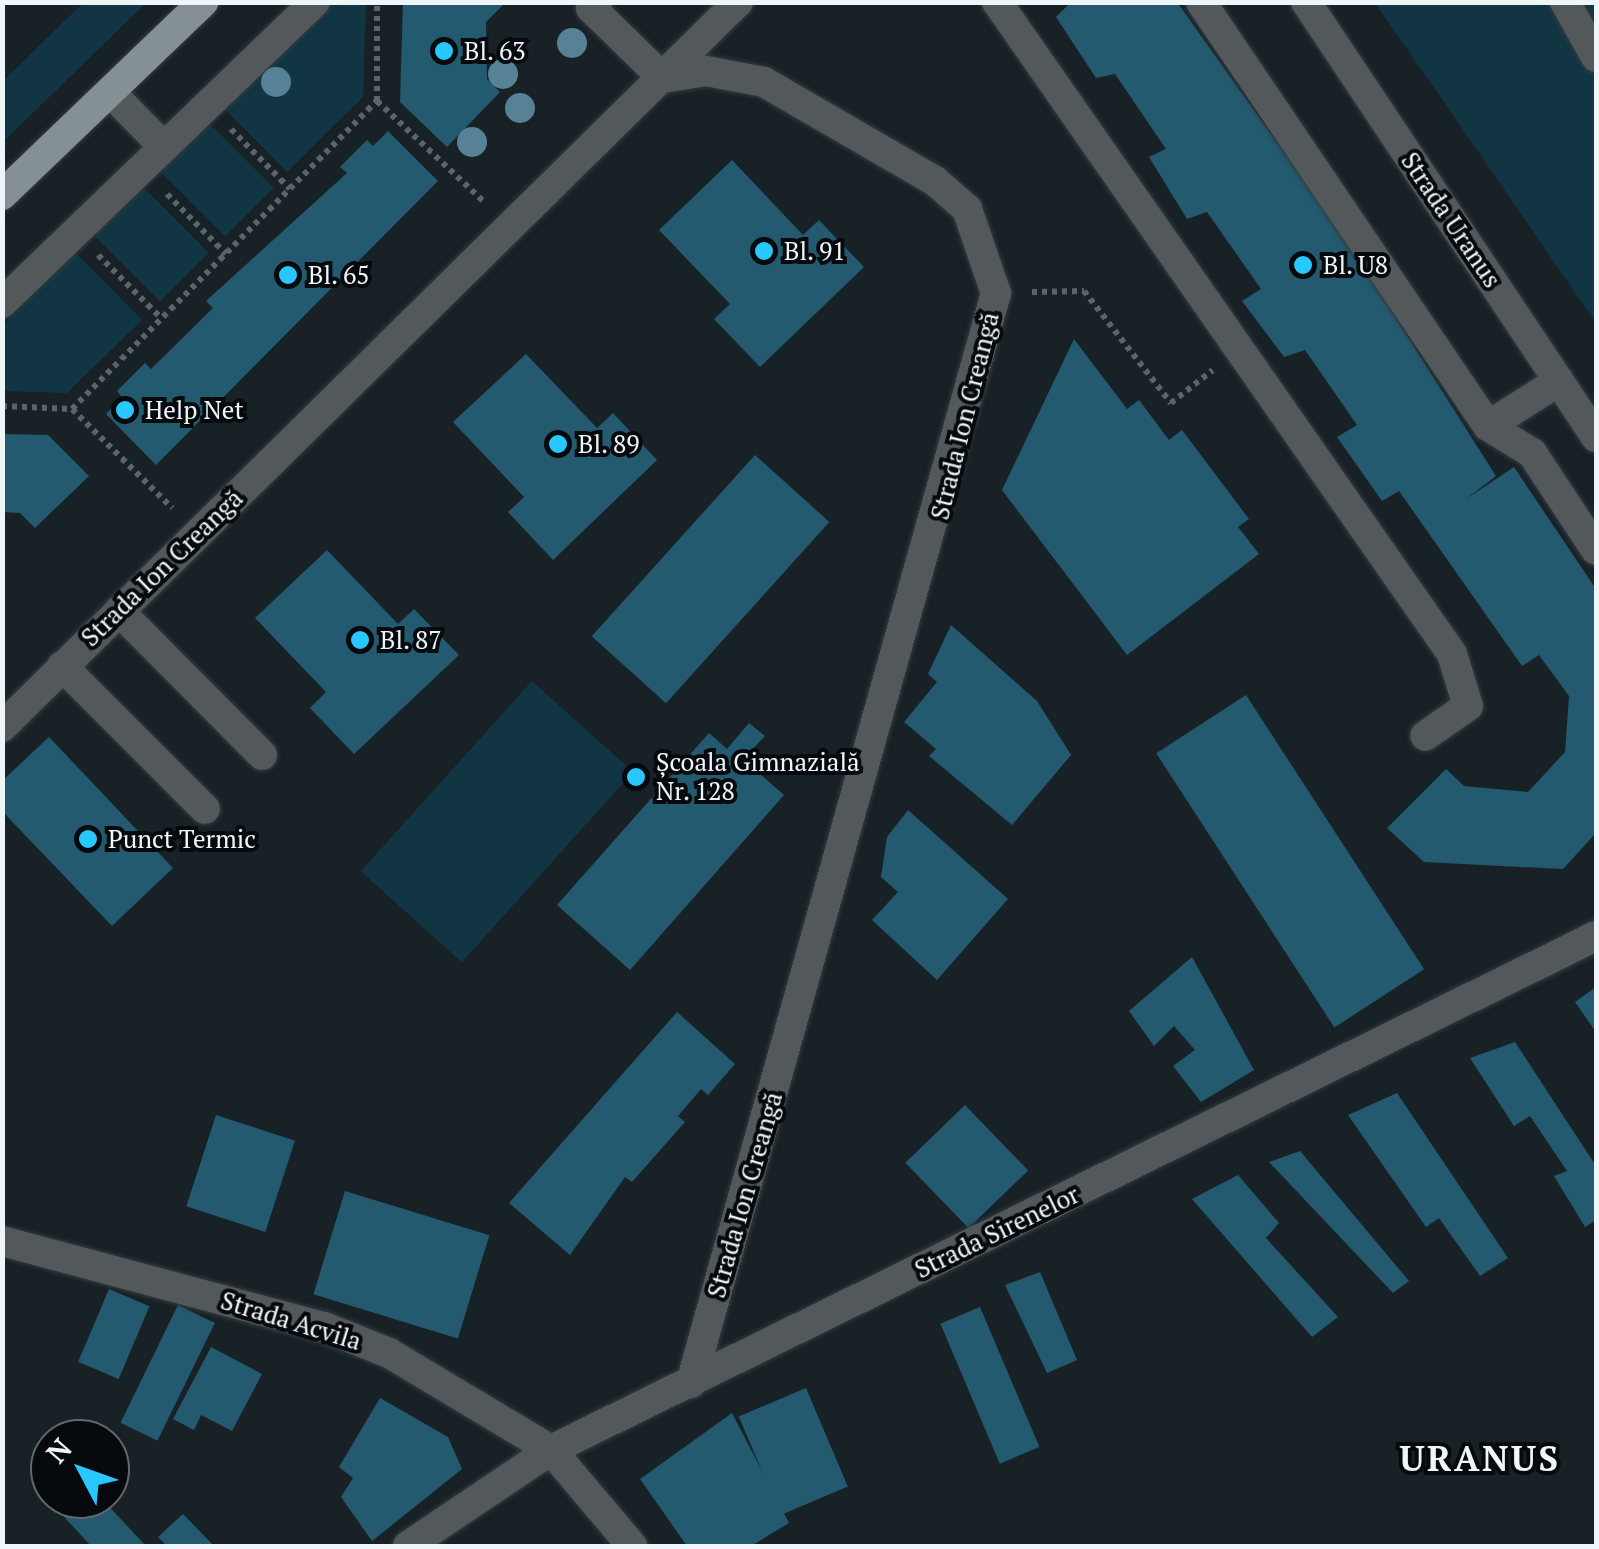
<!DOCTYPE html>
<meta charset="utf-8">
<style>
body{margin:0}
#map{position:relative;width:1599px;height:1549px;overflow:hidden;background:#182126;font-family:"PT Serif",serif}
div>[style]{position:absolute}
.green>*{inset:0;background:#113543;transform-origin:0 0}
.building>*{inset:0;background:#245a70;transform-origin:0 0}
.path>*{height:6px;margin-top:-3px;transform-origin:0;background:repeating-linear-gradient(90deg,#5b6468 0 5px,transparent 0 10px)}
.roads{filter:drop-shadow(0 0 2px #323b3f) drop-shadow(0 0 2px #323b3f)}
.minor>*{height:30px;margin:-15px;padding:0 15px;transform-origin:15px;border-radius:15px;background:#53585a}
.major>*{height:30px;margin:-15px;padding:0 15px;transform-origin:15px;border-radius:15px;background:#859095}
.trees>*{width:30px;height:30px;margin:-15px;border-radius:50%;background:#578296}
.dots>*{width:28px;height:28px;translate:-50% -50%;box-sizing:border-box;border:5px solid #060a0c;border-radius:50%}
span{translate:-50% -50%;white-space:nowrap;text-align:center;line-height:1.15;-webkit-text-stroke:8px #060a0c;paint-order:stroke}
.poi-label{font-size:25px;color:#eff6f9}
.left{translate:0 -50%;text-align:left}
.street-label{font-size:25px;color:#eff6f9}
.district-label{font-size:35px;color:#eff6f9;font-weight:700;letter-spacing:2.5px}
.frame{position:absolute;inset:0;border:5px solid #eff6f9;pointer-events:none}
.north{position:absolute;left:30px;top:1419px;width:100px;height:100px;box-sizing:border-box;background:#060a0c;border:2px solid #63686b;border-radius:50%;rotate:311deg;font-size:28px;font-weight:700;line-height:40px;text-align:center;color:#eff6f9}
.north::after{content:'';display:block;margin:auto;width:35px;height:45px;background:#28c8ff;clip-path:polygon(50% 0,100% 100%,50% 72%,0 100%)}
</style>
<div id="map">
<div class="green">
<i style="clip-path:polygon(83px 3px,146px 3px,3px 142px,3px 81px)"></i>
<i style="clip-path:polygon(331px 3px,366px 3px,363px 97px,287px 172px,224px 108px)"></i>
<i style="clip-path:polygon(1375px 3px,1596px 3px,1596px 323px,1446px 105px)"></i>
<i style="left:208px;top:122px;width:93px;height:69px;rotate:45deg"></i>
<i style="left:143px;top:187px;width:93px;height:69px;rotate:45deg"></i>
<i style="clip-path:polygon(76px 253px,142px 320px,67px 393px,3px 391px,3px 325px)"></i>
<i style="left:532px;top:681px;width:136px;height:256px;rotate:42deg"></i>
</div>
<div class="building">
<i style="clip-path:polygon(403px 2px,506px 2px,486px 22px,487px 79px,500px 92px,447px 147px,400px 102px)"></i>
<i style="clip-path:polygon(1071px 2px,1177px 2px,1347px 241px,1496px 476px,1466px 499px,1514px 467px,1596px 589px,1596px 833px,1563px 869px,1424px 862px,1387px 828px,1446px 769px,1464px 786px,1528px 792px,1565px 752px,1569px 696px,1539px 655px,1522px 666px,1399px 491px,1382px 501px,1337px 437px,1357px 425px,1305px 350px,1284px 357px,1242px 301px,1261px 289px,1207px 212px,1187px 219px,1149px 157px,1166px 149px,1115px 74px,1096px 78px,1056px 17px)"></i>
<i style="clip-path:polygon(388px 131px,438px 181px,156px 465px,106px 414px,122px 397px,117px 391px,145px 363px,151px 369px,213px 308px,206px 301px,347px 173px,340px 167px,367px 140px,373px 146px)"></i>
<i style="clip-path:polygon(732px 160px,803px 235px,819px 220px,864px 267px,760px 367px,714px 319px,730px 304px,659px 230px)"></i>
<i style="clip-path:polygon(1074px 339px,1127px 409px,1139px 400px,1169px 440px,1182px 430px,1249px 519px,1238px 527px,1259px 554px,1127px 655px,1002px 490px)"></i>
<i style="clip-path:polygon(526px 354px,597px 428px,613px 413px,657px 460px,553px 560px,508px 512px,524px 497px,453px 422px)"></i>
<i style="clip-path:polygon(2px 434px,48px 435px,89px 476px,35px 528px,20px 513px,2px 512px)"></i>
<i style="left:755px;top:455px;width:100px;height:244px;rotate:42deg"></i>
<i style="clip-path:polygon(327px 550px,398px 624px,414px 609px,459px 655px,354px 754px,310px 708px,326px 692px,255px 618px)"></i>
<i style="clip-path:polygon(951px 625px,1037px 701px,1071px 755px,1012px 825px,929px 756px,936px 749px,904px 722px,937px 682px,928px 674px)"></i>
<i style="left:1246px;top:695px;width:327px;height:107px;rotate:57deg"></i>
<i style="clip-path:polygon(749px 723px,765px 736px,743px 759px,784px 795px,630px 970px,557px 905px,709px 733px,727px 749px)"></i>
<i style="clip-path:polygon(49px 737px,173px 868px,112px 926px,2px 811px,2px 781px)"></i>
<i style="clip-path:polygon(908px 810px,1008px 899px,937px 980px,872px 920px,898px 892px,881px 877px,887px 837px)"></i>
<i style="clip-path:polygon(1192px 957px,1254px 1070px,1201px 1102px,1173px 1066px,1195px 1050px,1174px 1026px,1154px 1046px,1129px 1011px)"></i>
<i style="clip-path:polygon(1596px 987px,1596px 1032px,1575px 1002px)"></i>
<i style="clip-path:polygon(677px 1012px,735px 1064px,708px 1095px,701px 1089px,678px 1116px,685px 1122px,632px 1182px,625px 1177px,570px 1255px,509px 1203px)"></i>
<i style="clip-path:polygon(1515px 1042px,1596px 1166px,1596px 1220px,1585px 1227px,1554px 1176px,1567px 1171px,1530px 1116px,1514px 1126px,1470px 1058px)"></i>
<i style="clip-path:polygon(1397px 1093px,1508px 1258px,1480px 1276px,1439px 1218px,1426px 1227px,1348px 1115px)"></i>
<i style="left:965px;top:1105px;width:91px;height:83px;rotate:46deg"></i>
<i style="left:216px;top:1115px;width:83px;height:96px;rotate:18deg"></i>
<i style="clip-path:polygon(1300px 1151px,1409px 1281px,1393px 1293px,1269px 1162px)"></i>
<i style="clip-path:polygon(1238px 1175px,1279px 1223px,1266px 1238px,1338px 1317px,1312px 1337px,1192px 1199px)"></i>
<i style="left:345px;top:1191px;width:151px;height:108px;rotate:17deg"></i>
<i style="clip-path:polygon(1040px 1272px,1077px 1360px,1047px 1373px,1005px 1285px)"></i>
<i style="left:109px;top:1289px;width:44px;height:79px;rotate:23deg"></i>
<i style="left:178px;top:1305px;width:41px;height:131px;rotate:26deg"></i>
<i style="left:980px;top:1307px;width:152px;height:43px;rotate:67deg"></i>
<i style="clip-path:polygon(211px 1347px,262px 1374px,232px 1431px,201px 1415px,194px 1430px,173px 1419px)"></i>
<i style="left:806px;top:1388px;width:107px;height:73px;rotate:67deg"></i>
<i style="clip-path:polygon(380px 1398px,448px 1437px,462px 1469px,372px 1541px,341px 1497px,353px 1478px,339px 1467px)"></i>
<i style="clip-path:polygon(732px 1413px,789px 1523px,751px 1546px,687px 1546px,640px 1479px)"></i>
<i style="clip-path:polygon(64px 1499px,102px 1499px,146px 1546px,91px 1546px,55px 1507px)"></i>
<i style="clip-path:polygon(183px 1514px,214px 1546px,167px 1546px,158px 1537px)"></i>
</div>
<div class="path">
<i style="left:377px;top:101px;width:146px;rotate:43.3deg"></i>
<i style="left:231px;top:129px;width:84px;rotate:45.5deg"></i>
<i style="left:167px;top:194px;width:84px;rotate:45.5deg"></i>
<i style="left:98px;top:255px;width:89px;rotate:45deg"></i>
<i style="left:1032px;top:292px;width:52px;rotate:-1.1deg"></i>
<i style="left:1084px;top:291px;width:142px;rotate:52.2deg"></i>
<i style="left:1171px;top:403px;width:53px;rotate:-38.2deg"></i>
<i style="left:2px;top:406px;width:70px;rotate:2.5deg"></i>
<i style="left:72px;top:409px;width:141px;rotate:44.7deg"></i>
<i style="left:72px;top:409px;width:433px;rotate:-45.3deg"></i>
<i style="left:377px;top:101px;width:99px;rotate:-90deg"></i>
</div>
<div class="roads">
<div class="minor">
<i style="left:597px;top:2px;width:8px;rotate:135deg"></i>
<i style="left:591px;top:8px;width:100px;rotate:44.2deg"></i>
<i style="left:997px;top:2px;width:795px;rotate:55.09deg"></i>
<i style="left:1452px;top:654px;width:54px;rotate:72.9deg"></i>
<i style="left:1468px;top:706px;width:52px;rotate:145.1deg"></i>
<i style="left:1201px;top:2px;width:512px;rotate:55.91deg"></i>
<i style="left:1488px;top:426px;width:52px;rotate:31.5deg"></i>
<i style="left:1532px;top:453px;width:116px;rotate:56.6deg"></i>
<i style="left:1306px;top:2px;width:523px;rotate:56.31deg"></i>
<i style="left:1565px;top:2px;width:63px;rotate:60.6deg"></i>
<i style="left:663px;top:78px;width:44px;rotate:-9.2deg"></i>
<i style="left:706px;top:71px;width:59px;rotate:10.7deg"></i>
<i style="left:764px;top:82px;width:198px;rotate:30.1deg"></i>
<i style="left:935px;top:181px;width:43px;rotate:41.2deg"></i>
<i style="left:967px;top:209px;width:89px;rotate:71deg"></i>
<i style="left:996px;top:293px;width:1132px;rotate:105.63deg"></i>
<i style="left:110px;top:92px;width:77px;rotate:45.5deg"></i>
<i style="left:2px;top:303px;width:434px;rotate:-43.9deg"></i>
<i style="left:1488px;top:426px;width:84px;rotate:-32.4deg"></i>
<i style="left:119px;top:611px;width:203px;rotate:45.2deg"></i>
<i style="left:62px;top:666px;width:202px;rotate:45deg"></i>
<i style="left:2px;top:727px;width:1033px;rotate:-44.57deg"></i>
<i style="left:2px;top:1241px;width:333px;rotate:15deg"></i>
<i style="left:324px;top:1327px;width:70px;rotate:21.8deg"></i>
<i style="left:389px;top:1353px;width:189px;rotate:30.9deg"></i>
<i style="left:551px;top:1450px;width:126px;rotate:49.8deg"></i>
<i style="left:408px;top:1546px;width:172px;rotate:-33.9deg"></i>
<i style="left:551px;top:1450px;width:1165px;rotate:-26.19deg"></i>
</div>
<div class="major">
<i style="left:2px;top:195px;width:279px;rotate:-43.8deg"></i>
</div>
</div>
<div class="trees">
<i style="left:572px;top:43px"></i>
<i style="left:503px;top:74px"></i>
<i style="left:276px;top:82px"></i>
<i style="left:520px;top:108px"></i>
<i style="left:472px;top:142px"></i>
</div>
<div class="dots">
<i style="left:444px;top:51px;background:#28c8ff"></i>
<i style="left:764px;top:251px;background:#28c8ff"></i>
<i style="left:1303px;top:265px;background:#28c8ff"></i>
<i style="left:288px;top:275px;background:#28c8ff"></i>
<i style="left:125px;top:410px;background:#28c8ff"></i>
<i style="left:558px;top:444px;background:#28c8ff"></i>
<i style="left:360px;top:640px;background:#28c8ff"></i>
<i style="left:636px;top:777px;background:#28c8ff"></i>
<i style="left:88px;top:839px;background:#28c8ff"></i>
</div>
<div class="poi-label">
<span class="left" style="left:464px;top:51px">Bl. 63</span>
<span class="left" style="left:784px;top:251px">Bl. 91</span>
<span class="left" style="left:1323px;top:265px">Bl. U8</span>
<span class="left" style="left:308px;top:275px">Bl. 65</span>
<span class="left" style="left:145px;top:410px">Help Net</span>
<span class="left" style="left:578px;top:444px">Bl. 89</span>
<span class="left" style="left:380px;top:640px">Bl. 87</span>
<span class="left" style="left:656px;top:777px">Școala Gimnazială<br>Nr. 128</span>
<span class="left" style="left:108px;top:839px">Punct Termic</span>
</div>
<div class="street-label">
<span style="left:1451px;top:220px;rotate:56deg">Strada Uranus</span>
<span style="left:965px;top:416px;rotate:-76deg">Strada Ion Creangă</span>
<span style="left:162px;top:568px;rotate:-44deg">Strada Ion Creangă</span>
<span style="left:745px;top:1195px;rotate:-74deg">Strada Ion Creangă</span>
<span style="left:997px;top:1232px;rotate:-26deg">Strada Sirenelor</span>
<span style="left:291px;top:1321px;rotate:17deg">Strada Acvila</span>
</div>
<div class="district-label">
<span style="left:1480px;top:1458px">URANUS</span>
</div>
<div class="frame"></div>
<div class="north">N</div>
</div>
